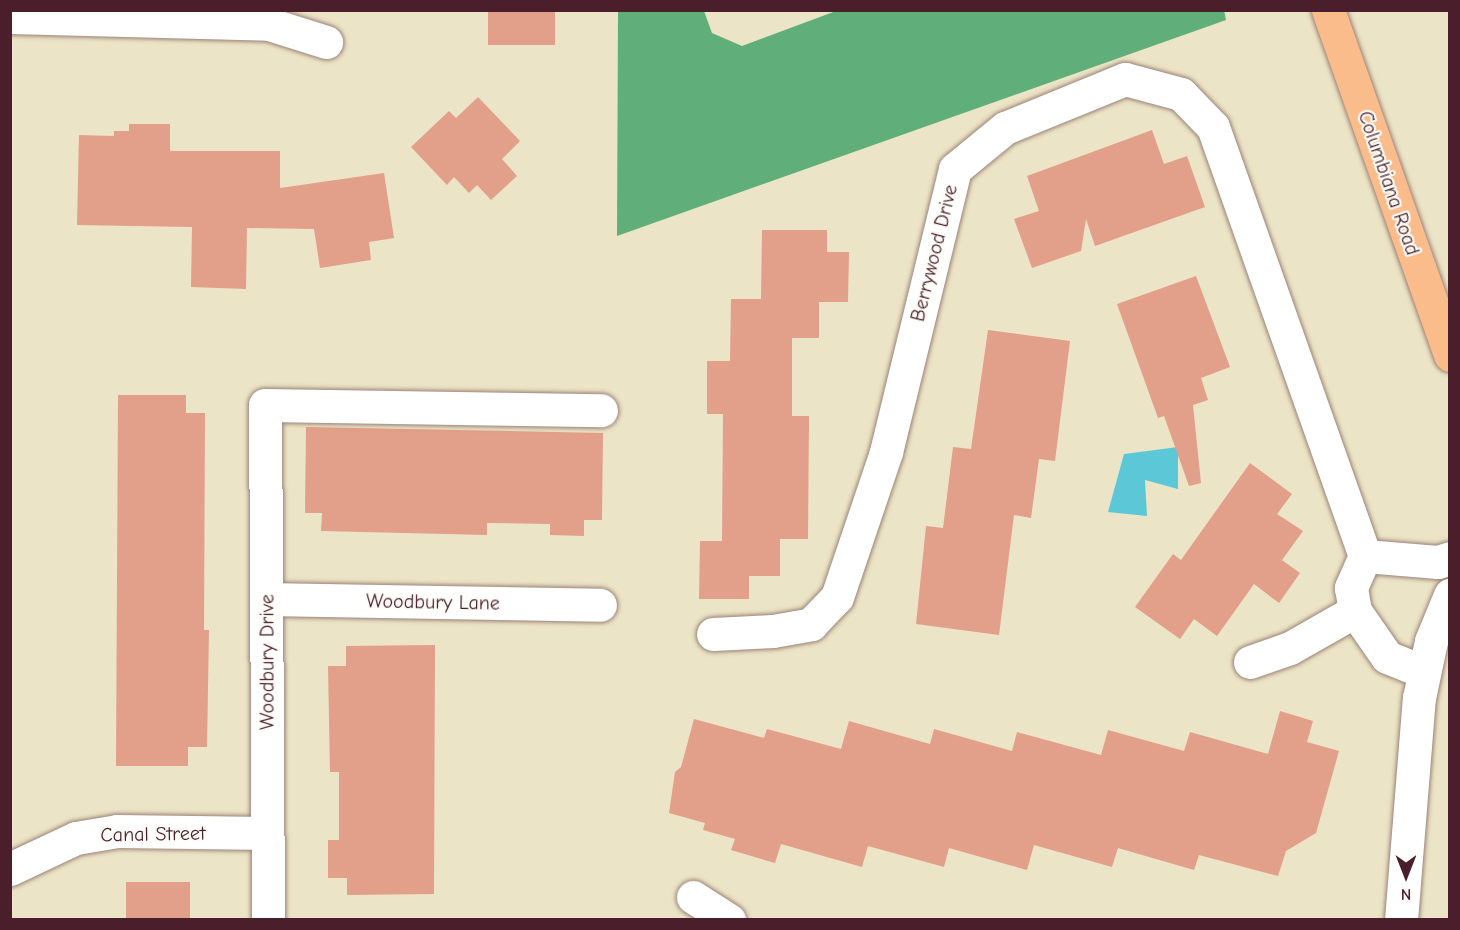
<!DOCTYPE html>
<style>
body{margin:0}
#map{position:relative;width:1460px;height:930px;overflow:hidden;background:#ece4c6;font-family:"Comic Neue",sans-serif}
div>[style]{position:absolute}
.forest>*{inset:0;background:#60af7a}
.water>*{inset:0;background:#5cc7d6}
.building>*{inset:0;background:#e29f89;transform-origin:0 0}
.roads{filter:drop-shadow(0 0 2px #9b8278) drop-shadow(0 0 2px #9b8278)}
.minor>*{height:33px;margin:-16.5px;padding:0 16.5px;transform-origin:16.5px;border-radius:16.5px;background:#fff}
.major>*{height:33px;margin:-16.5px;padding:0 16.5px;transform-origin:16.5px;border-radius:16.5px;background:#fabc8b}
span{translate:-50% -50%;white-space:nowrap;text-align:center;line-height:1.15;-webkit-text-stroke:4.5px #fdfcf7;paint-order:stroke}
.street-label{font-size:20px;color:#4a1f2b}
.frame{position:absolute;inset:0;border:12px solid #4a1f2b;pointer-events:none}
.north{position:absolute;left:1376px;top:846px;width:60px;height:60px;-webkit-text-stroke:4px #fdfcf7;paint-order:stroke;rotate:180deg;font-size:16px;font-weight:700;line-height:24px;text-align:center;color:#4a1f2b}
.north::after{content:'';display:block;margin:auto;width:21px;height:27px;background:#4a1f2b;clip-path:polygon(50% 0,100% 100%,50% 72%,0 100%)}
</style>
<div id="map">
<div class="forest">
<i style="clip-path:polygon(618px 11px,704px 11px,712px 33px,742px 46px,836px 11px,1224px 10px,1226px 20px,617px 236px)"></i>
</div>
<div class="water">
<i style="clip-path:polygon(1178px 447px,1178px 489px,1145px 480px,1147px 516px,1108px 512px,1124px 454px)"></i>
</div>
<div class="building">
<i style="left:488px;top:10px;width:67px;height:35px"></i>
<i style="clip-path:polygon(478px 97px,520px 141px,502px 159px,517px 176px,491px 200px,477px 185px,469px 193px,454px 177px,447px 185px,411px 147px,449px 111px,456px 118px)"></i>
<i style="clip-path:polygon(129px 124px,170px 124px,170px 151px,280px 151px,280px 188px,384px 173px,394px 238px,369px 242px,371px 260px,320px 268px,314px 229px,247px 228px,246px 289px,191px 287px,192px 227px,77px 225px,79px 135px,114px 136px,114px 131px,129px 131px)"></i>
<i style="clip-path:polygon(1152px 130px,1164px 164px,1187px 156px,1205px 207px,1095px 246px,1086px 219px,1081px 251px,1032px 268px,1014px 219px,1039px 211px,1027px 176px)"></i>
<i style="clip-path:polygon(762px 230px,827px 230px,827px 252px,849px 252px,848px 302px,819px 302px,819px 338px,792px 338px,792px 416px,809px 416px,808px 539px,780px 539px,780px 576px,749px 576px,749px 599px,699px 599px,700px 541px,722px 541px,723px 414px,707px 414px,707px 361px,730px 361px,731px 299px,761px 299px)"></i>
<i style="clip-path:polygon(1196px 276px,1230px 367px,1201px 378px,1208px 400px,1193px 405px,1201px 483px,1189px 486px,1164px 416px,1158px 418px,1117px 304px)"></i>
<i style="clip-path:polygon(988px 330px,1070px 341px,1055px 461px,1039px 459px,1031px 518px,1014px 515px,999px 635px,916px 624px,926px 526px,943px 528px,953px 447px,971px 449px)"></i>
<i style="clip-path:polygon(118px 395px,186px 395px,186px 413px,205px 413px,204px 630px,209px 630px,207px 747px,188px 747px,188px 766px,116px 766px)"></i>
<i style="clip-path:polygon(306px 427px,603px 433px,602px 520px,584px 520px,584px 536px,550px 535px,550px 524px,487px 523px,487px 535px,321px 531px,322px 513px,305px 513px)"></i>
<i style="clip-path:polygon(1250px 463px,1292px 494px,1277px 514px,1303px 531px,1282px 560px,1300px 573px,1279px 603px,1254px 584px,1217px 636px,1194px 619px,1180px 639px,1135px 607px,1173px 554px,1181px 560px)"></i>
<i style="clip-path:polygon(435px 645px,434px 894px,347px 895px,347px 878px,328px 878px,328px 840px,339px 840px,339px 772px,330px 772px,328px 666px,346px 666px,346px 646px)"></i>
<i style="clip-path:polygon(1280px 711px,1313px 721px,1307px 742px,1339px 751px,1316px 833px,1286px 851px,1278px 876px,1199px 855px,1194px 870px,1118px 848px,1112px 867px,1034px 845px,1027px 870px,949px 848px,944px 867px,868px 846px,862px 867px,781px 844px,775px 863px,731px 850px,735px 839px,703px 830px,705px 823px,669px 813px,675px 772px,681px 767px,694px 719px,764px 738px,767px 729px,841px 749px,849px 721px,930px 744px,934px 729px,1012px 751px,1017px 732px,1101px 755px,1108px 730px,1184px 751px,1190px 732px,1268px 754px)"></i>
<i style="left:190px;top:882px;width:38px;height:64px;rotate:90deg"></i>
</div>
<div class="roads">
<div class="minor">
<i style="left:10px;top:17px;width:259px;rotate:1.5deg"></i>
<i style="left:269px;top:24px;width:60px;rotate:17.5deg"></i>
<i style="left:1365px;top:556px;width:35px;rotate:114deg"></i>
<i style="left:1351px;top:588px;width:23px;rotate:80deg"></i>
<i style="left:1355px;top:611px;width:56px;rotate:55.2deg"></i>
<i style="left:1387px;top:657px;width:40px;rotate:22deg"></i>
<i style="left:1365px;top:556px;width:73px;rotate:4.7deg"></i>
<i style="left:1438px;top:562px;width:13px;rotate:-18deg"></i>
<i style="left:266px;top:599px;width:334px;rotate:1deg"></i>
<i style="left:713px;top:634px;width:60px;rotate:-2.9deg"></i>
<i style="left:773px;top:631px;width:39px;rotate:-10deg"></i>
<i style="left:811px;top:624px;width:37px;rotate:-46deg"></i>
<i style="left:837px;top:597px;width:153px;rotate:-71.3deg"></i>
<i style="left:886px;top:452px;width:291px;rotate:-76.3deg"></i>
<i style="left:955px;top:169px;width:65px;rotate:-39.4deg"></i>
<i style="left:1005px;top:128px;width:130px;rotate:-22.2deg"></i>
<i style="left:1125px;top:79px;width:58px;rotate:15deg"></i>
<i style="left:1181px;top:94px;width:46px;rotate:45.9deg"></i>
<i style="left:1213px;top:127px;width:455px;rotate:70.5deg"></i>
<i style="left:1250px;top:662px;width:42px;rotate:-19.3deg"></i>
<i style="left:1290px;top:648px;width:75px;rotate:-29.6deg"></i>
<i style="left:10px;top:869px;width:73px;rotate:-25.2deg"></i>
<i style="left:76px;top:838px;width:42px;rotate:-9.7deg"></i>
<i style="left:117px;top:831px;width:150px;rotate:0.8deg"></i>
<i style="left:693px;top:897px;width:43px;rotate:32.6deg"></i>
<i style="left:268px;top:920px;width:515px;rotate:-90.33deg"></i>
<i style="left:265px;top:405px;width:336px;rotate:0.9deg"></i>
<i style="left:1401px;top:920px;width:223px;rotate:-85.4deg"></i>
<i style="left:1419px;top:698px;width:58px;rotate:-78.1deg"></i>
<i style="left:1431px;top:641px;width:50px;rotate:-67.6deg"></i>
</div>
<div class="major">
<i style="left:1328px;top:10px;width:366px;rotate:70.5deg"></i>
</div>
</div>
<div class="street-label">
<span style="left:1389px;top:183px;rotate:71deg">Columbiana Road</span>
<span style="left:934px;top:253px;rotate:-76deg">Berrywood Drive</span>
<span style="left:433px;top:602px;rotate:1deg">Woodbury Lane</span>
<span style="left:267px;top:662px;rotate:-90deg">Woodbury Drive</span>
<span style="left:153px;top:834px;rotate:-1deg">Canal Street</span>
</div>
<div class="frame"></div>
<div class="north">N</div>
</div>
